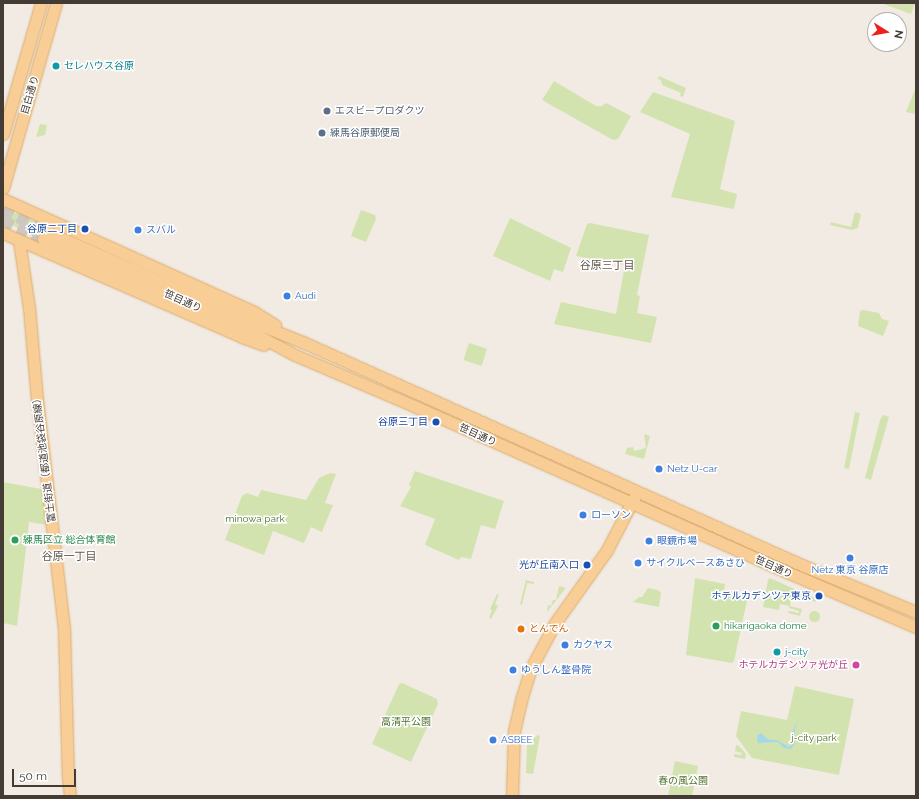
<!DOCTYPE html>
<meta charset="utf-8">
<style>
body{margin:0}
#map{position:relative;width:919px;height:799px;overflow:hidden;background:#f1ebe4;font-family:Raleway,"Noto Sans JP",sans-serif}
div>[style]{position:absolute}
.green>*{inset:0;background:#d3e3af;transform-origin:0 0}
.round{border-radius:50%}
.water>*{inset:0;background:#a3d8eb}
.major-tunnel>*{height:11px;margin-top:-5.5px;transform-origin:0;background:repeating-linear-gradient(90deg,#cec8c1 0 11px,transparent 0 16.5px)}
.roads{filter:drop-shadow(0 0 1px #dca967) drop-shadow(0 0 1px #dca967)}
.major>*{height:11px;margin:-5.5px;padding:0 5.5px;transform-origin:5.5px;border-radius:5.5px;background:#f8ce96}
.dots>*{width:11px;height:11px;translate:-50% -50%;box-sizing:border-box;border:2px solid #fff;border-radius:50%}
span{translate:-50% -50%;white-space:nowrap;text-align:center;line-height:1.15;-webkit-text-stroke:3px #fff;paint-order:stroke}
.culture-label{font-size:10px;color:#0d838f}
.left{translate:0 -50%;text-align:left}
.street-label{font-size:10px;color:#433b34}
.service-label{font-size:10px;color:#4e5e75}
.transit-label{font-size:10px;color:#164399}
.right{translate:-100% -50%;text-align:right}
.shop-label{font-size:10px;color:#366cbe}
.park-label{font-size:10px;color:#4f702c}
.leisure-label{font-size:10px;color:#27864d}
.food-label{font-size:10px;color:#c56008}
.hotel-label{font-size:10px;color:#b23c85}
.neighbourhood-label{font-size:11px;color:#65584c}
.frame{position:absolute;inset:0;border:4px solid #433b34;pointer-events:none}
.north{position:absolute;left:867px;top:12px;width:40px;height:40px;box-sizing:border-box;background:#fff;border:1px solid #b4b1ae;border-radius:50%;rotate:101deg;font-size:11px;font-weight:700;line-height:16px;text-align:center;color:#433b34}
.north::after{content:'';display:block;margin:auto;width:14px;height:18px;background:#ed211f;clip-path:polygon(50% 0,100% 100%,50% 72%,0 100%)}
.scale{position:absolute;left:12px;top:769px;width:64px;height:18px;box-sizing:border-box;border:2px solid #433b34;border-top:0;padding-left:5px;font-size:12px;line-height:14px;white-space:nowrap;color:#433b34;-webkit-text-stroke:3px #fff;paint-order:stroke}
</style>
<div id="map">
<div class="green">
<i style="clip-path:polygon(881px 3px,915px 3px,911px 14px)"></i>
<i style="clip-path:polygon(659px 76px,686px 88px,683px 97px,680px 96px,681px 93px,662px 85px,661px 80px,658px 79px)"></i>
<i style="clip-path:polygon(554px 81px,596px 106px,602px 106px,606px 103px,631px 116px,618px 139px,613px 140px,542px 100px)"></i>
<i style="clip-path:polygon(916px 87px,916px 114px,906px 112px)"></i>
<i style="clip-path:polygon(653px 92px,735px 121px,720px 189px,737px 194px,734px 209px,671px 197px,690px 134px,640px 112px)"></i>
<i style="clip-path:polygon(40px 124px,47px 125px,45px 135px,36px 137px)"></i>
<i style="clip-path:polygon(361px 210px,375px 215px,376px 219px,366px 242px,351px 236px)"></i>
<i style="clip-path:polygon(855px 212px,861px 214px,858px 228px,852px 230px,830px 225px,831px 222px,851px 227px)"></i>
<i style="clip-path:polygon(18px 213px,46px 226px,39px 243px,29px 233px,3px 221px,5px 216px)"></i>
<i style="clip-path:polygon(510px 218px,571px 248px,563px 272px,554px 269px,550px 281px,493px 256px)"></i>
<i style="clip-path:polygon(590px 223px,649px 235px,637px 295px,640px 296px,637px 313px,657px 317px,651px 343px,554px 324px,561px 302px,616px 314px,625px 265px,576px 256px,587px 224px)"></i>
<i style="clip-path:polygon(863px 310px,879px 313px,882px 319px,889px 321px,883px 336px,858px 326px,860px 311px)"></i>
<i style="left:469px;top:343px;width:19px;height:18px;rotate:18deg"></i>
<i style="left:855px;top:412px;width:5px;height:57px;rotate:11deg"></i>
<i style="clip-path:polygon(883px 415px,889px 417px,871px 480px,865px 478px,880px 420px)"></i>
<i style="clip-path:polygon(644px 434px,650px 436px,644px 459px,625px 454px,627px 448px,633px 447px,634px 451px,646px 448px)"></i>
<i style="clip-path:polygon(415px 471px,504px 501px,495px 529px,481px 525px,471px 559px,461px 557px,459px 560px,425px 545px,435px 519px,400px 506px,411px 487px,409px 485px)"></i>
<i style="clip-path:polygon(330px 473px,336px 474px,325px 503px,333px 505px,322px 532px,311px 527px,304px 543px,273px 531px,264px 555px,225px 540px,242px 496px,247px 493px,258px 497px,261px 490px,306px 500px,319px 478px)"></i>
<i style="clip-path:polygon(3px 482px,41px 489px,44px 492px,47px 525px,29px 522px,17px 626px,3px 623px)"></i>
<i style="clip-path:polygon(695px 578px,725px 584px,724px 592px,748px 596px,734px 661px,732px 663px,686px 655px)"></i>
<i style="clip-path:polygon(770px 578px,817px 599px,816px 602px,792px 596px,790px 606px,802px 609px,800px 616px,788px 613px,789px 611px,799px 613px,799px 611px,789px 608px,789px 606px,780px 604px,779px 610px,763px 607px,768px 580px)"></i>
<i style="clip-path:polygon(526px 580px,534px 582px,534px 584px,527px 583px,522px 605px,520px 604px)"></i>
<i style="clip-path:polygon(559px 586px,566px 588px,547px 612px,548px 605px,551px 606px,553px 600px,556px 600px)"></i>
<i style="clip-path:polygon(648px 588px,658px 590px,661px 593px,659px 607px,633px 602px,639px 597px,642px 597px)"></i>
<i style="clip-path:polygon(497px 594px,499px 595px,495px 604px,498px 606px,491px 619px,489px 618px,492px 610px,490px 609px)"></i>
<i class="round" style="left:808.5px;top:610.5px;width:11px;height:11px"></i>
<i style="clip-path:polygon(402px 683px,437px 699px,438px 704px,411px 762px,372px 744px,399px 684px)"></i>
<i style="clip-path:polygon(795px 686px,854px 699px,839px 775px,752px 758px,736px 736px,741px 711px,787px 720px)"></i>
<i style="clip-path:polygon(538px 735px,540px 736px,533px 774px,526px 773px,527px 744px)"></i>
<i style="clip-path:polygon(736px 745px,739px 746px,746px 754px,745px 759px,734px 757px,734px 754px,741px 755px,742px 753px,735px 751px)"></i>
<i style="clip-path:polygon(675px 761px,698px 766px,692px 796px,668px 796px)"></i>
</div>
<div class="water">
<i style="clip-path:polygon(799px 718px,795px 729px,795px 743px,791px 749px,784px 748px,778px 742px,758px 743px,757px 739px,758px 735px,761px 733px,769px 740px,777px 740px,789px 747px,793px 744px,792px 733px)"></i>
</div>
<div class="major-tunnel">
<i style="left:3px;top:210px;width:48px;rotate:26deg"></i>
<i style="left:3px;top:220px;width:44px;rotate:25.4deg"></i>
</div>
<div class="roads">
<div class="major">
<i style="left:3px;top:134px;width:136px;rotate:-73.8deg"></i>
<i style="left:3px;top:188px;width:192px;rotate:-74deg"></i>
<i style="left:3px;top:199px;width:275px;rotate:24.2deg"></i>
<i style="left:254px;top:312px;width:25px;rotate:32deg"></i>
<i style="left:46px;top:231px;width:223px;rotate:23.8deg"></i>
<i style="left:250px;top:321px;width:59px;rotate:21.8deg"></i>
<i style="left:305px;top:343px;width:547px;rotate:24.08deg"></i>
<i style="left:804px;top:566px;width:121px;rotate:22.3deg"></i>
<i style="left:3px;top:233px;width:261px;rotate:23.5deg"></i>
<i style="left:242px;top:337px;width:23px;rotate:20deg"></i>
<i style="left:43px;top:239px;width:222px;rotate:23.9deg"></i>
<i style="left:246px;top:329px;width:55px;rotate:28deg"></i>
<i style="left:295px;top:355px;width:129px;rotate:23.2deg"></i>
<i style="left:414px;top:406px;width:408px;rotate:24deg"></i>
<i style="left:787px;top:572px;width:140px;rotate:23.1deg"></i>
<i style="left:19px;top:241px;width:68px;rotate:81.5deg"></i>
<i style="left:29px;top:308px;width:91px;rotate:85deg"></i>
<i style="left:37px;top:399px;width:231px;rotate:83.3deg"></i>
<i style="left:64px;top:628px;width:149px;rotate:88.5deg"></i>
<i style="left:68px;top:777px;width:19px;rotate:84deg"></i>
<i style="left:512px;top:796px;width:65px;rotate:-88.2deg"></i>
<i style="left:514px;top:731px;width:35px;rotate:-77deg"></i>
<i style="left:522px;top:697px;width:30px;rotate:-73deg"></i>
<i style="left:531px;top:668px;width:51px;rotate:-61.9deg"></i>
<i style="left:555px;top:623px;width:90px;rotate:-54.5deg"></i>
<i style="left:607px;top:550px;width:59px;rotate:-62.6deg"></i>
</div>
</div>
<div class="dots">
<i style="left:56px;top:66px;background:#0f9aa8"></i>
<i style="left:327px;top:111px;background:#5c6f8a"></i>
<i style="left:322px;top:133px;background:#5c6f8a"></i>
<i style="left:85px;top:229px;background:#1a4fb4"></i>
<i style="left:138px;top:230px;background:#3f7fe0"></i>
<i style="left:287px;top:296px;background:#3f7fe0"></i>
<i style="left:436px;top:422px;background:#1a4fb4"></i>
<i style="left:659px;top:469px;background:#3f7fe0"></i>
<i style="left:583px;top:515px;background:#3f7fe0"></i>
<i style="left:15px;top:540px;background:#2e9e5b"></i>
<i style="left:649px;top:541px;background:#3f7fe0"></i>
<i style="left:850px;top:558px;background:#3f7fe0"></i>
<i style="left:638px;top:563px;background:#3f7fe0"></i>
<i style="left:587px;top:565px;background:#1a4fb4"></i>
<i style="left:819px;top:596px;background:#1a4fb4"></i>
<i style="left:716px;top:626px;background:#2e9e5b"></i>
<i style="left:521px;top:629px;background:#e8710a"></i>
<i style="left:565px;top:645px;background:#3f7fe0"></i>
<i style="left:777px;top:652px;background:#0f9aa8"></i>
<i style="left:856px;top:665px;background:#d1479c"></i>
<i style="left:513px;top:670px;background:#3f7fe0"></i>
<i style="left:493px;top:740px;background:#3f7fe0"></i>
</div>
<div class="culture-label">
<span class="left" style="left:64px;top:66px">セレハウス谷原</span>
<span class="left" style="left:785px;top:652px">j-city</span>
</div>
<div class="street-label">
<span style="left:30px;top:95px;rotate:-74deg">目白通り</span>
<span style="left:183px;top:301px;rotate:24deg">笹目通り</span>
<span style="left:478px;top:435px;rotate:24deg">笹目通り</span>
<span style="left:44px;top:458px;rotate:-97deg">富士街道（都道池袋谷原線）</span>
<span style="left:774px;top:567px;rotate:24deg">笹目通り</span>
</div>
<div class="service-label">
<span class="left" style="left:335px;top:111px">エスビープロダクツ</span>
<span class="left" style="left:330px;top:133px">練馬谷原郵便局</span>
</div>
<div class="transit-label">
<span class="right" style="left:77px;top:229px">谷原二丁目</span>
<span class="right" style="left:428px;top:422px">谷原三丁目</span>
<span class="right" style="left:579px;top:565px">光が丘南入口</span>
<span class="right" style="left:811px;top:596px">ホテルカデンツァ東京</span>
</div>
<div class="shop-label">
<span class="left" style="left:146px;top:230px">スバル</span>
<span class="left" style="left:295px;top:296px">Audi</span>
<span class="left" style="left:667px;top:469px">Netz U-car</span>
<span class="left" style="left:591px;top:515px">ローソン</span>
<span class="left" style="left:657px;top:541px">眼鏡市場</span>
<span class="left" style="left:646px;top:563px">サイクルベースあさひ</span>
<span style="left:850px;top:570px">Netz 東京 谷原店</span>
<span class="left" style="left:573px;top:645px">カクヤス</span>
<span class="left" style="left:521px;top:670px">ゆうしん整骨院</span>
<span class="left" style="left:501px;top:740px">ASBEE</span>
</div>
<div class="park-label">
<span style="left:255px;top:519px">minowa park</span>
<span style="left:406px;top:722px">高清平公園</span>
<span style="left:814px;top:738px">j-city park</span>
<span style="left:683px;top:781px">春の風公園</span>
</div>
<div class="leisure-label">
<span class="left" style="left:23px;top:540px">練馬区立 総合体育館</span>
<span class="left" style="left:724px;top:626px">hikarigaoka dome</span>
</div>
<div class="food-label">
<span class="left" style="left:529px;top:629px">とんでん</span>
</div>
<div class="hotel-label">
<span class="right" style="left:848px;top:665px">ホテルカデンツァ光が丘</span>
</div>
<div class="neighbourhood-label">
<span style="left:607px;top:266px">谷原三丁目</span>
<span style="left:69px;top:557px">谷原一丁目</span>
</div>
<div class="frame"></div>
<div class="north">N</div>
<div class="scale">50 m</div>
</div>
